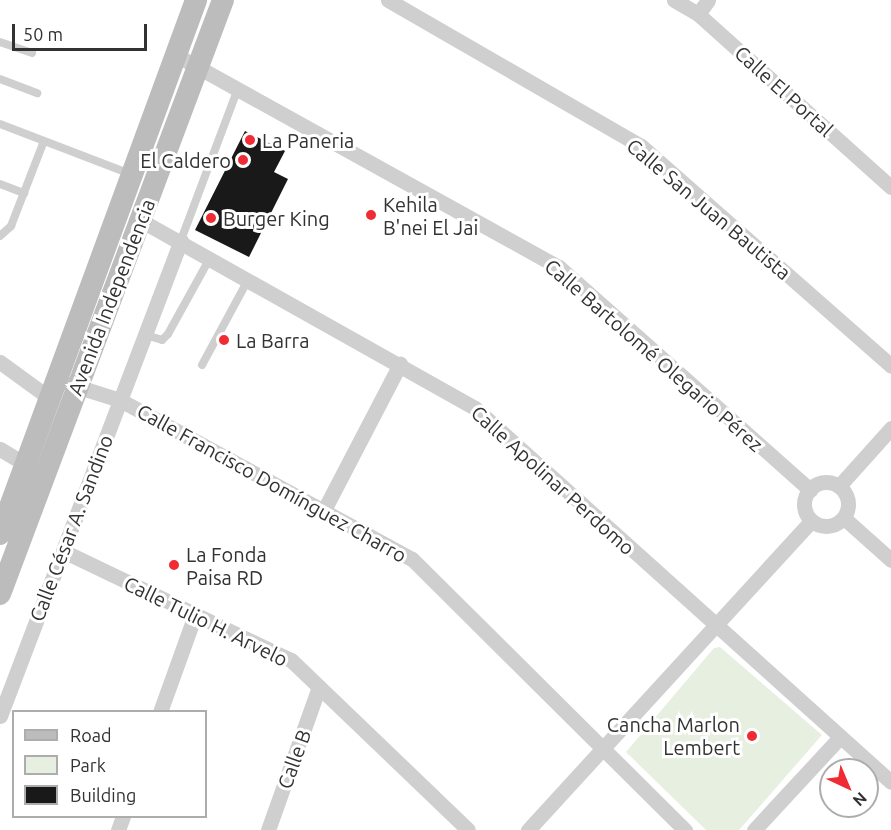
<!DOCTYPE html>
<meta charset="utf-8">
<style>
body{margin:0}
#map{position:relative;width:891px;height:830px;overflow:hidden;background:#fff;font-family:Ubuntu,sans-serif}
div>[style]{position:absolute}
.green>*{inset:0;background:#e7efe0}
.building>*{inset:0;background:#191919}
.service>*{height:8px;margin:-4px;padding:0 4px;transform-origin:4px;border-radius:4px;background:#cfcfcf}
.minor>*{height:15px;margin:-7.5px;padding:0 7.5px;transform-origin:7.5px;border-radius:7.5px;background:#cfcfcf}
.minor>.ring{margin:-7.5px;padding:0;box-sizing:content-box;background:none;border:15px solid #cfcfcf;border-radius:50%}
.secondary>*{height:22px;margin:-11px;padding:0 11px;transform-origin:11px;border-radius:11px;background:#bcbcbc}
.dots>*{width:16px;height:16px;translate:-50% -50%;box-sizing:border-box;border:3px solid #fff;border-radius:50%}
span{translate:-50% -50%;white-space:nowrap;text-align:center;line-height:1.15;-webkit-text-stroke:6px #fff;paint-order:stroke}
.street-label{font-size:20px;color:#323232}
.poi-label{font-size:20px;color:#323232}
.left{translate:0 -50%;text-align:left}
.right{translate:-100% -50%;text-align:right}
.legend{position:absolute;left:12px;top:710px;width:195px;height:108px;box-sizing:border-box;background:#fff;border:2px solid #adadad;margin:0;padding:8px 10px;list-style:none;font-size:18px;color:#323232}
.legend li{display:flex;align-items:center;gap:12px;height:30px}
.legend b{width:30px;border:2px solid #adadad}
.north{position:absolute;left:819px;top:758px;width:60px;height:60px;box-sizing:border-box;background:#fff;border:2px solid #adadad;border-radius:50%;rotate:136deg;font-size:16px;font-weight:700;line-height:24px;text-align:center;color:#323232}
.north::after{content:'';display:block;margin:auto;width:21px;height:27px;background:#f12b34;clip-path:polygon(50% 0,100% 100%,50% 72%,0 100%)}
.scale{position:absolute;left:12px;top:24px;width:135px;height:27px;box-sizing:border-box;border:3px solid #323232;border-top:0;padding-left:8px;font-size:18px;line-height:21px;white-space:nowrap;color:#323232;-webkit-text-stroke:4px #fff;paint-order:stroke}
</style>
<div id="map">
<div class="green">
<i style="clip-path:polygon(720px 647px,822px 735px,739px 830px,706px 830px,626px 752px,714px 648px)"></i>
</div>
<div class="building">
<i style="clip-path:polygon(245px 131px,285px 151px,274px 172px,288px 179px,249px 257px,195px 230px)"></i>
</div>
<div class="service">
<i style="left:0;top:42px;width:34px;rotate:19deg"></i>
<i style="left:0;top:79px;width:40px;rotate:21deg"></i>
<i style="left:0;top:124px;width:139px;rotate:21deg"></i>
<i style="left:0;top:184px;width:26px;rotate:21deg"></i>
<i style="left:0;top:236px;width:15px;rotate:-42deg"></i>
<i style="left:11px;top:226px;width:91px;rotate:-68.8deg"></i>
<i style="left:181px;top:240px;width:162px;rotate:-69.4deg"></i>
<i style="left:145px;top:335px;width:18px;rotate:16deg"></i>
<i style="left:162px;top:340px;width:8px;rotate:-45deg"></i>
<i style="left:168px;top:334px;width:87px;rotate:-61.1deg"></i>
<i style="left:202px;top:365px;width:97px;rotate:-61.6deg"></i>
</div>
<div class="minor">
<i style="left:388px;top:0;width:292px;rotate:30deg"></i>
<i style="left:641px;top:146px;width:333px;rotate:41.3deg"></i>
<i style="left:674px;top:0;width:28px;rotate:30deg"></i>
<i style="left:698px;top:14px;width:259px;rotate:41.9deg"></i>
<i style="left:698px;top:14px;width:17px;rotate:-54deg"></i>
<i style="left:176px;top:55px;width:438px;rotate:29deg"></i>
<i style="left:559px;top:267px;width:336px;rotate:41.6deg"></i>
<i style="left:140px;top:220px;width:384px;rotate:29.3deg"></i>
<i style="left:475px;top:408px;width:559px;rotate:41.96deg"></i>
<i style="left:0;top:362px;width:59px;rotate:36.1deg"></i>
<i style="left:69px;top:384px;width:53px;rotate:17.4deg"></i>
<i style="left:120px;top:400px;width:332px;rotate:28.6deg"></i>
<i style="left:412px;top:559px;width:385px;rotate:44.8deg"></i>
<i style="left:0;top:449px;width:39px;rotate:31deg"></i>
<i class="ring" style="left:804px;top:482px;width:29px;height:29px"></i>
<i style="left:839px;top:486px;width:78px;rotate:-48.1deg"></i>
<i style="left:324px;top:510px;width:165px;rotate:-62.5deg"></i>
<i style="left:844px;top:518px;width:63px;rotate:41.8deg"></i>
<i style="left:63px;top:551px;width:253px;rotate:25.6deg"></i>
<i style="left:291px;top:660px;width:245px;rotate:43.8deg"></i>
<i style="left:160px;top:712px;width:103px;rotate:-70.2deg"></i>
<i style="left:0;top:716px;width:509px;rotate:-69.18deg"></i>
<i style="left:118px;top:830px;width:15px;rotate:-70deg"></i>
<i style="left:268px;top:830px;width:152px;rotate:-70.4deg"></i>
<i style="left:528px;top:830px;width:419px;rotate:-47.5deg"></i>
<i style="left:754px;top:830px;width:127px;rotate:-47.2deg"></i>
</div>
<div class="secondary">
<i style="left:0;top:534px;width:569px;rotate:-69.84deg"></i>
<i style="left:0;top:594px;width:634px;rotate:-69.42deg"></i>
</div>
<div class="dots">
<i style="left:250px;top:140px;background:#f12b34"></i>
<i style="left:243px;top:160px;background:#f12b34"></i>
<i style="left:371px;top:215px;background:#f12b34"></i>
<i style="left:211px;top:218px;background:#f12b34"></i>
<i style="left:224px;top:340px;background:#f12b34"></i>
<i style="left:174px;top:565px;background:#f12b34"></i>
<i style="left:752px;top:736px;background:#f12b34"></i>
</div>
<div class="street-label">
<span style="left:784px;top:91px;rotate:42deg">Calle El Portal</span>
<span style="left:709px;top:209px;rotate:40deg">Calle San Juan Bautista</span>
<span style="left:111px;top:297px;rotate:-69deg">Avenida Independencia</span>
<span style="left:654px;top:355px;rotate:41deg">Calle Bartolomé Olegario Pérez</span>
<span style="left:553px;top:480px;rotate:42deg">Calle Apolinar Perdomo</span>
<span style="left:272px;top:483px;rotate:29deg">Calle Francisco Domínguez Charro</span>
<span style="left:71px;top:528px;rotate:-69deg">Calle César A. Sandino</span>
<span style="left:206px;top:621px;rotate:26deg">Calle Tulio H. Arvelo</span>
<span style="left:294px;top:759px;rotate:-70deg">Calle B</span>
</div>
<div class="poi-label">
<span class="left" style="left:262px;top:140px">La Paneria</span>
<span class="right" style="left:231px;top:160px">El Caldero</span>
<span class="left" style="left:383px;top:216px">Kehila<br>B'nei El Jai</span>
<span class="left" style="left:223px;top:218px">Burger King</span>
<span class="left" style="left:236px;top:340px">La Barra</span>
<span class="left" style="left:186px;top:566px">La Fonda<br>Paisa RD</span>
<span class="right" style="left:740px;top:736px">Cancha Marlon<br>Lembert</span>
</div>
<ul class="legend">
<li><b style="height:8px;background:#bcbcbc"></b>Road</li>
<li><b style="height:16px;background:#e7efe0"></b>Park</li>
<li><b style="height:16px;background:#191919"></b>Building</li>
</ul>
<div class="north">N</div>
<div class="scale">50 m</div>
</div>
